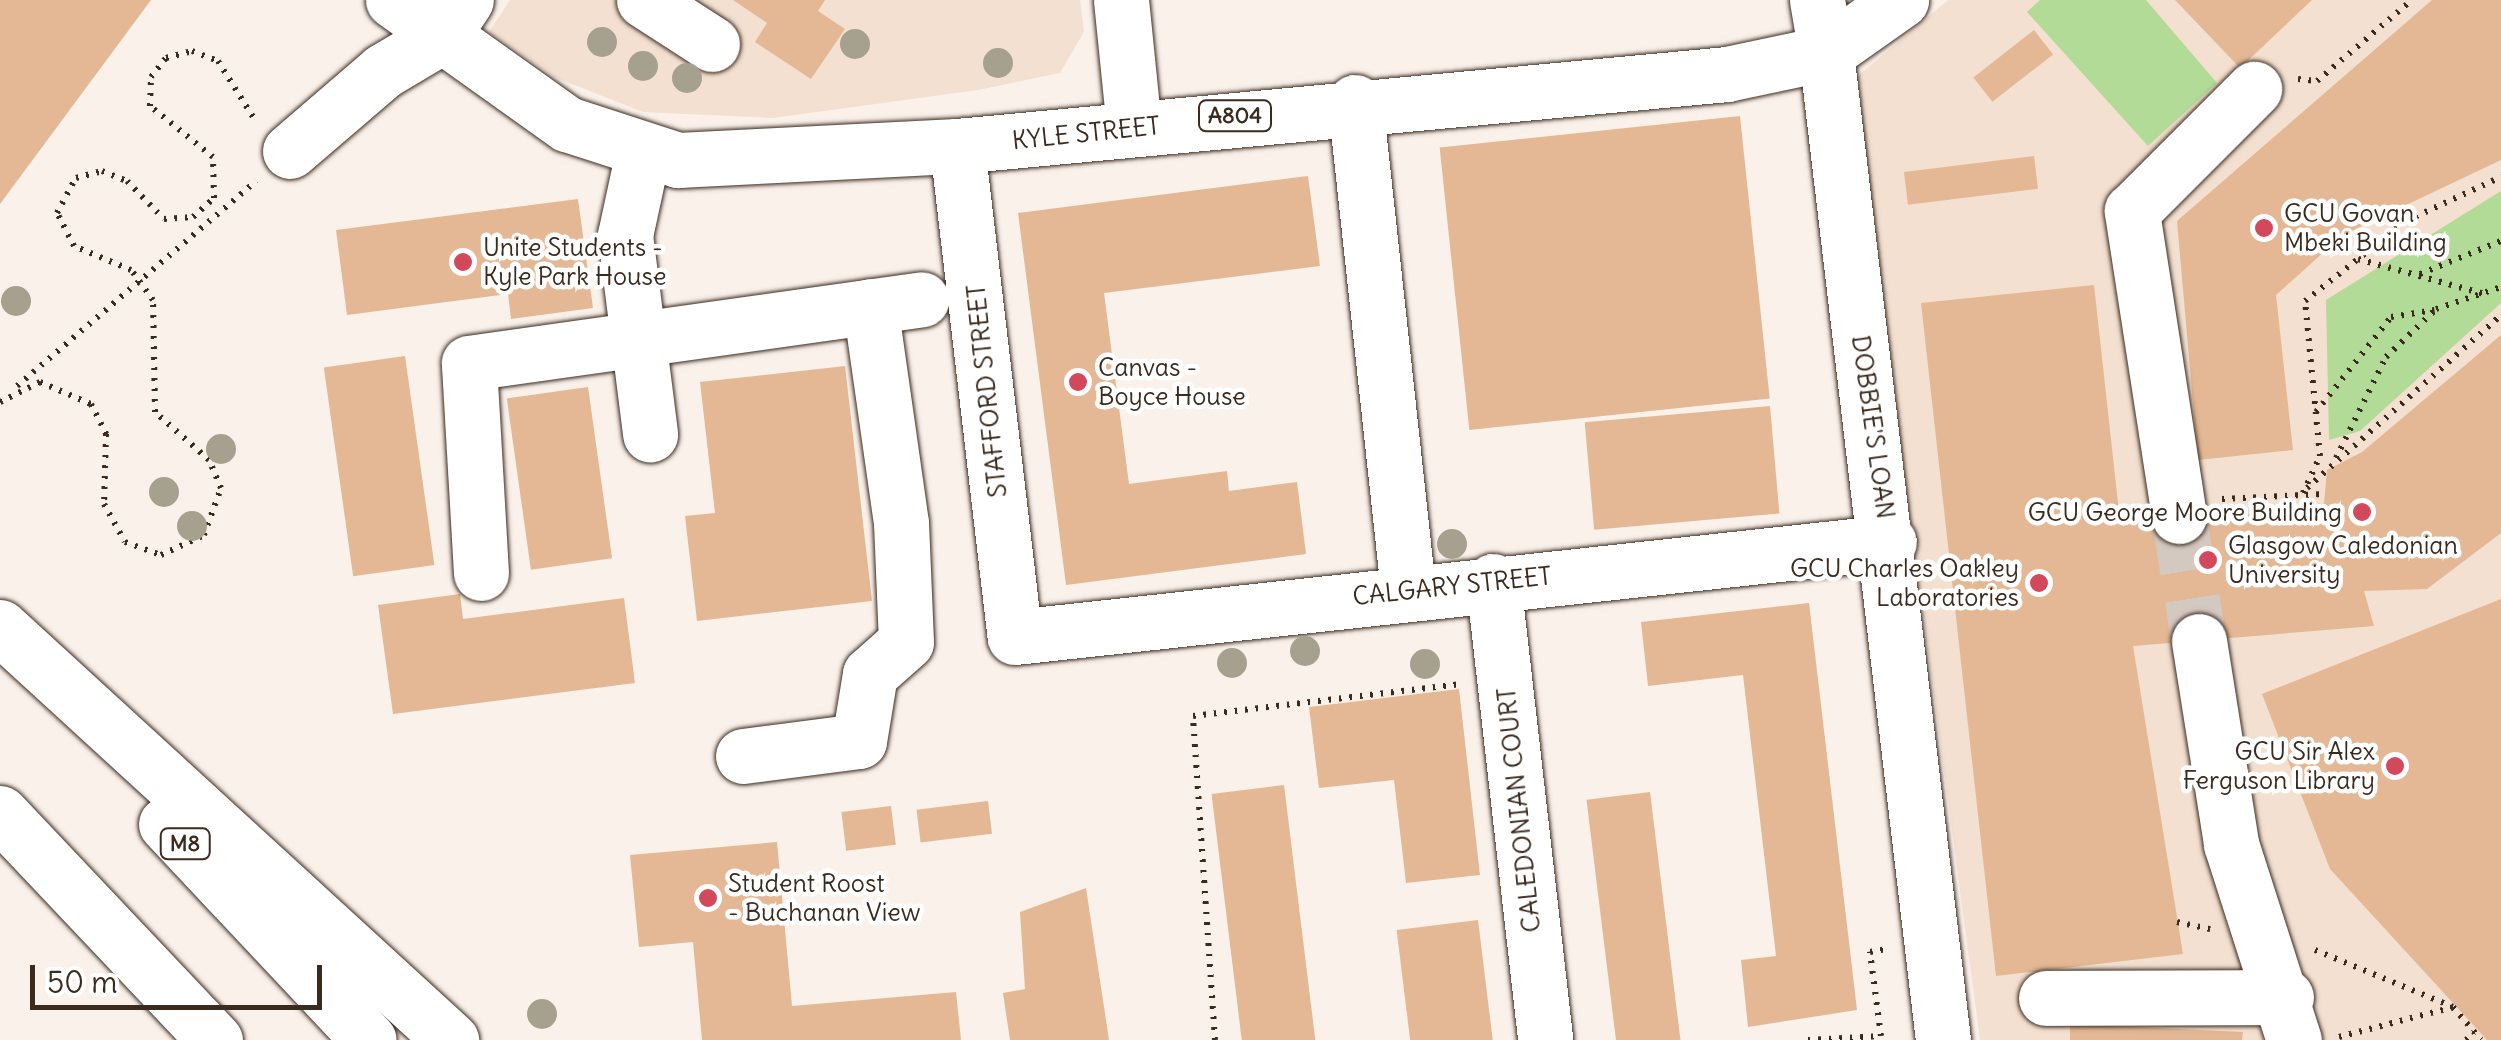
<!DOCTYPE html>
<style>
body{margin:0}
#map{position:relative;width:2501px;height:1040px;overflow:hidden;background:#faf1ea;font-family:Delius,sans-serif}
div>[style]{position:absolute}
.built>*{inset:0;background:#f3e0d0}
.green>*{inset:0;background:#b2db98}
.building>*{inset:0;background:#e4b894;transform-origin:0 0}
.minor-tunnel>*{height:55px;margin-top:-27.5px;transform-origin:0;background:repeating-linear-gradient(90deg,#d4c9c1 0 55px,transparent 0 83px)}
.path>*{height:6px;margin-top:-3px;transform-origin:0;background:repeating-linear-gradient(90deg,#3b2a1e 0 2.5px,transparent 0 10.5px)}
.roads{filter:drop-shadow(0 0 2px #3b2a1e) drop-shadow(0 0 2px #3b2a1e)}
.minor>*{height:55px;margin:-27.5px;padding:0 27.5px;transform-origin:27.5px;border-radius:27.5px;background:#fff}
.major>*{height:55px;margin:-27.5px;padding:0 27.5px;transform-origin:27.5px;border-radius:27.5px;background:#fff}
.highway>*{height:55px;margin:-27.5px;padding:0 27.5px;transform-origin:27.5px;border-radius:27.5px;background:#fff}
.trees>*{width:30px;height:30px;margin:-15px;border-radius:50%;background:#a5a18e}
.dots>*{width:28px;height:28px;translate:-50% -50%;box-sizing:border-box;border:5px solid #fff;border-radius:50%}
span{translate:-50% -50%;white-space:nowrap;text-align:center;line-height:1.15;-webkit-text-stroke:9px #fff;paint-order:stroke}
.shield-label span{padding:2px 8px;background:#fff;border:2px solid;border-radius:8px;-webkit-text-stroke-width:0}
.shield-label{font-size:22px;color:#3b2a1e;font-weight:700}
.street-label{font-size:25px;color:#3b2a1e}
.poi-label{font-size:25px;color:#3b2a1e}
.left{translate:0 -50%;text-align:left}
.right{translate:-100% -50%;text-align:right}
.scale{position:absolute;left:30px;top:965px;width:292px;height:45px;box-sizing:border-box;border:5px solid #3b2a1e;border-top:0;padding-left:12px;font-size:30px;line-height:35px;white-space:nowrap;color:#3b2a1e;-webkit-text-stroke:8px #fff;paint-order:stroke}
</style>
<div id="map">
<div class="built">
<i style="clip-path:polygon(510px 0,1080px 0,1084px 32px,1060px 73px,978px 90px,773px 118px,643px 112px,554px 77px,489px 32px)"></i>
<i style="clip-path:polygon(1948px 0,2501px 0,2501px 1040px,1980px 1040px,1852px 81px)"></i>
</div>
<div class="green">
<i style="clip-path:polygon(2040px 0,2146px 0,2217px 83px,2148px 146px,2027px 12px)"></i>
<i style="clip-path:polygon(2501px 191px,2501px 303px,2360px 431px,2329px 440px,2326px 300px)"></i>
</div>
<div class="building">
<i style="clip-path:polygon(0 0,151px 0,0 204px)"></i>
<i style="clip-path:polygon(733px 0,825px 0,818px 11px,845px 29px,811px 79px,755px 42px,767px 23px)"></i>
<i style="clip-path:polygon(2175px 0,2312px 0,2240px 68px)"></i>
<i style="clip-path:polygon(2432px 0,2501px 0,2501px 160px,2343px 235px,2276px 295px,2293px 450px,2198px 460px,2177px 221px)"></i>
<i style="left:2034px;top:30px;width:31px;height:77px;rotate:52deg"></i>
<i style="left:1740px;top:116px;width:284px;height:302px;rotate:84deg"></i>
<i style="left:2034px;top:156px;width:33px;height:131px;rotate:83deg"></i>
<i style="clip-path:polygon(1308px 176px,1320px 266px,1104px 293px,1129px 484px,1227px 471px,1229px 491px,1297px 482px,1306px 554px,1066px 585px,1018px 213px)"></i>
<i style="clip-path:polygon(578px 199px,593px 308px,511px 319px,508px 294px,347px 315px,336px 230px)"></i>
<i style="clip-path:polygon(2094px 285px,2120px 521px,2324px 503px,2327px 470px,2362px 452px,2501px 335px,2501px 533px,2427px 589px,2364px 591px,2374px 626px,2133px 646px,2183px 954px,1996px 976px,1921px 303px)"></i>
<i style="left:405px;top:356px;width:211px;height:82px;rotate:82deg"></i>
<i style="clip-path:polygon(845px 366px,872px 601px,697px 621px,685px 516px,715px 513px,700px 382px)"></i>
<i style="left:588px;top:387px;width:173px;height:82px;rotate:82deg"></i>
<i style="left:1770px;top:406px;width:108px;height:186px;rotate:85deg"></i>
<i style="clip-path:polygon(460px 594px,463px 619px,624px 598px,635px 683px,393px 714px,378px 605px)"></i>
<i style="clip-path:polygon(2501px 599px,2501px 1040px,2487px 1040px,2330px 869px,2262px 694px)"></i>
<i style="clip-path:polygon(1809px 603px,1857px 1010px,1748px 1027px,1741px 960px,1776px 956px,1743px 675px,1648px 686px,1641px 622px)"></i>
<i style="clip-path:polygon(1459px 689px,1480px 875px,1406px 883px,1394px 780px,1319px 788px,1309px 707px)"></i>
<i style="left:1284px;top:785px;width:257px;height:73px;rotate:83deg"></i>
<i style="left:1650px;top:792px;width:250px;height:64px;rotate:83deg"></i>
<i style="left:988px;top:801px;width:33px;height:72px;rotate:83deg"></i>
<i style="left:891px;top:806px;width:39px;height:50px;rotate:83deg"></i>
<i style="clip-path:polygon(777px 842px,792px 1006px,956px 992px,961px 1040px,702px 1040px,693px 942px,639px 947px,630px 855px)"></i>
<i style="clip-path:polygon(1086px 888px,1109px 1040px,1010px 1040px,1003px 993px,1025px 989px,1020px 912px)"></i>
<i style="left:1478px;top:920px;width:121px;height:82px;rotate:83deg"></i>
<i style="clip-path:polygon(2070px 1024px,2243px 1032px,2242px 1040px,2070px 1040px)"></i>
</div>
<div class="minor-tunnel">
<i style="left:2179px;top:516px;width:127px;rotate:80.9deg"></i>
</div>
<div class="path">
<i style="left:2298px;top:79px;width:19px;rotate:6deg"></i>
<i style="left:2317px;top:81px;width:125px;rotate:-40.5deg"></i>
<i style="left:2358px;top:259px;width:131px;rotate:15.5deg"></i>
<i style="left:2420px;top:274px;width:87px;rotate:-22.2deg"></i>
<i style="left:17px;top:386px;width:315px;rotate:-40.6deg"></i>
<i style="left:0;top:402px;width:45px;rotate:-26.6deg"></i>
<i style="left:40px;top:382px;width:56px;rotate:23.3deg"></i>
<i style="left:91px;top:404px;width:34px;rotate:63deg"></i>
<i style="left:106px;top:434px;width:70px;rotate:91.6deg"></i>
<i style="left:104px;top:504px;width:43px;rotate:61.1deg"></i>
<i style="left:125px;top:542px;width:38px;rotate:20deg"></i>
<i style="left:161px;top:555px;width:47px;rotate:-24.9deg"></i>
<i style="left:204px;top:535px;width:50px;rotate:-70.1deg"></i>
<i style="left:221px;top:488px;width:30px;rotate:-113deg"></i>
<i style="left:209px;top:460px;width:72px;rotate:-138.4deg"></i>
<i style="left:155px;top:412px;width:112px;rotate:-91deg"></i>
<i style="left:153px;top:300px;width:37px;rotate:-126deg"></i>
<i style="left:131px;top:270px;width:62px;rotate:-157.2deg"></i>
<i style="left:74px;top:246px;width:37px;rotate:-117deg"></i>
<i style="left:57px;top:213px;width:40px;rotate:-62deg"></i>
<i style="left:76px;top:178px;width:27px;rotate:-15deg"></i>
<i style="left:102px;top:171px;width:27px;rotate:22deg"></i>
<i style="left:127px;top:181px;width:53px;rotate:45.8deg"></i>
<i style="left:164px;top:219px;width:29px;rotate:-4deg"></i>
<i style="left:193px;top:217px;width:28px;rotate:-42deg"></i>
<i style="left:214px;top:198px;width:41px;rotate:-91.4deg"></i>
<i style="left:213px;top:157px;width:81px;rotate:-141deg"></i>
<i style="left:150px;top:106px;width:29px;rotate:-88deg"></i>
<i style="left:151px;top:77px;width:24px;rotate:-52deg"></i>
<i style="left:166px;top:58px;width:27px;rotate:-15deg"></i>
<i style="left:192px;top:51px;width:28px;rotate:21deg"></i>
<i style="left:218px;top:61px;width:70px;rotate:57.9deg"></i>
<i style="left:2316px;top:412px;width:121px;rotate:-51.7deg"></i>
<i style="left:2391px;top:317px;width:44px;rotate:-9.2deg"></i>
<i style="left:2336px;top:458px;width:113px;rotate:-63.7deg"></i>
<i style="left:2386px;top:357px;width:69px;rotate:-43.8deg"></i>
<i style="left:2436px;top:309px;width:69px;rotate:-18.7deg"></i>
<i style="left:2307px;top:488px;width:260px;rotate:-41.7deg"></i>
<i style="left:2303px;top:493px;width:41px;rotate:-65.3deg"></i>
<i style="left:2320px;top:456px;width:156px;rotate:-95.5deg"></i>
<i style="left:2305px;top:301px;width:129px;rotate:-38.4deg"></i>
<i style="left:2406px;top:221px;width:105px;rotate:-24.9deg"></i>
<i style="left:2222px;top:499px;width:103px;rotate:-2.8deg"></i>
<i style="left:2177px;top:922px;width:34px;rotate:12deg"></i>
<i style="left:2315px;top:950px;width:149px;rotate:22.4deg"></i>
<i style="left:2339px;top:1037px;width:118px;rotate:-14.7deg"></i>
<i style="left:2453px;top:1007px;width:43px;rotate:49.7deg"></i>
<i style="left:1215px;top:1040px;width:325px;rotate:-93.9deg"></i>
<i style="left:1193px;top:716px;width:270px;rotate:-6.8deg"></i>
<i style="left:1808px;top:1040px;width:73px;rotate:-3.1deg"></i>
<i style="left:1881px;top:1036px;width:85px;rotate:-97.5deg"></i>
<i style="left:1870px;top:952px;width:17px;rotate:-10deg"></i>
<i style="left:2466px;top:1040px;width:11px;rotate:-45deg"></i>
</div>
<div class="roads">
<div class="minor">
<i style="left:644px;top:0;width:81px;rotate:32.9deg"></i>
<i style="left:1121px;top:0;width:129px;rotate:84.2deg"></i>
<i style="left:1817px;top:0;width:54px;rotate:80.4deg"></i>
<i style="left:1826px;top:53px;width:92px;rotate:-35.2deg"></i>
<i style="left:1355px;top:102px;width:491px;rotate:83.8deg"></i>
<i style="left:957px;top:146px;width:494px;rotate:83.3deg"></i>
<i style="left:1015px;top:637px;width:879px;rotate:-6.2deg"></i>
<i style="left:290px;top:151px;width:123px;rotate:-40.7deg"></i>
<i style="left:383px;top:71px;width:69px;rotate:-30.7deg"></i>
<i style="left:442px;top:36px;width:43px;rotate:-56.3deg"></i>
<i style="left:643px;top:152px;width:85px;rotate:102.2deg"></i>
<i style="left:625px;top:235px;width:201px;rotate:82.8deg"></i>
<i style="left:2179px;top:516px;width:309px;rotate:-98.8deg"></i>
<i style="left:2132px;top:211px;width:173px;rotate:-45deg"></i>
<i style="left:481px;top:573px;width:210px;rotate:-93.3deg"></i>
<i style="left:469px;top:363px;width:457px;rotate:-8deg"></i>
<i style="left:1493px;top:581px;width:462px;rotate:83.5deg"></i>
<i style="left:2199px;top:641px;width:206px;rotate:81deg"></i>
<i style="left:2231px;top:844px;width:206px;rotate:72.2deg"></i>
<i style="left:743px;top:756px;width:117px;rotate:-7.4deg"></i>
<i style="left:859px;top:741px;width:68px;rotate:-80.7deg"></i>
<i style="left:870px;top:674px;width:48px;rotate:-41.6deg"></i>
<i style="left:906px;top:642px;width:119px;rotate:-92.4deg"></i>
<i style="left:901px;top:523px;width:219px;rotate:-98.1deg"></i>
<i style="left:2046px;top:998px;width:240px;rotate:-0.2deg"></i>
</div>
<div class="major">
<i style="left:393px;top:0;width:214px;rotate:35.5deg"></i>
<i style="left:567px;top:124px;width:117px;rotate:18deg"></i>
<i style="left:678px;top:160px;width:279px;rotate:-2.9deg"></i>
<i style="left:957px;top:146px;width:773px;rotate:-5.34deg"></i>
<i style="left:1727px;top:74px;width:101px;rotate:-12deg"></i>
<i style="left:1826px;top:53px;width:994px;rotate:83.24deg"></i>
</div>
<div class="highway">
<i style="left:0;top:627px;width:612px;rotate:42.48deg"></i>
<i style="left:0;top:813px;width:313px;rotate:46.6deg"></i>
<i style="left:166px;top:824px;width:296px;rotate:46.8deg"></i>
</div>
</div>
<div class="trees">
<i style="left:602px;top:42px"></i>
<i style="left:855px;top:44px"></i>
<i style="left:998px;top:63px"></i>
<i style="left:643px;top:66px"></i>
<i style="left:687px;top:78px"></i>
<i style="left:16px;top:301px"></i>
<i style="left:221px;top:449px"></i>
<i style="left:164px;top:492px"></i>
<i style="left:192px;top:526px"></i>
<i style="left:1452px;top:544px"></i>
<i style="left:1305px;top:651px"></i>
<i style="left:1232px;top:663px"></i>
<i style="left:1425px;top:664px"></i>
<i style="left:542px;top:1014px"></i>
</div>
<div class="dots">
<i style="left:2264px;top:228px;background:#d1495b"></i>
<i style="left:463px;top:262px;background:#d1495b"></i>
<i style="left:1078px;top:382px;background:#d1495b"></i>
<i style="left:2362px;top:512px;background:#d1495b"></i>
<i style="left:2208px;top:560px;background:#d1495b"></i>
<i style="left:2039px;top:583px;background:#d1495b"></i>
<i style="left:2395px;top:766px;background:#d1495b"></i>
<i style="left:708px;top:898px;background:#d1495b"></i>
</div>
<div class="shield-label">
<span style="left:1235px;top:116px">A804</span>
<span style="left:185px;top:844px">M8</span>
</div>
<div class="street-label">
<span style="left:1086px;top:133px;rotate:-6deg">KYLE STREET</span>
<span style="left:987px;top:391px;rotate:-96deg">STAFFORD STREET</span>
<span style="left:1873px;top:427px;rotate:82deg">DOBBIE'S LOAN</span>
<span style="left:1452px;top:586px;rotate:-6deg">CALGARY STREET</span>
<span style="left:1519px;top:810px;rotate:-96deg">CALEDONIAN COURT</span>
</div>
<div class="poi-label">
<span class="left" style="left:2284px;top:228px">GCU Govan<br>Mbeki Building</span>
<span class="left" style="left:483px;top:262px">Unite Students -<br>Kyle Park House</span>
<span class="left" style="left:1098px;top:382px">Canvas -<br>Boyce House</span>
<span class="right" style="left:2342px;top:512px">GCU George Moore Building</span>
<span class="left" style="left:2228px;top:560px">Glasgow Caledonian<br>University</span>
<span class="right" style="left:2019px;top:583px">GCU Charles Oakley<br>Laboratories</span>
<span class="right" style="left:2375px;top:766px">GCU Sir Alex<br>Ferguson Library</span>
<span class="left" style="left:728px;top:898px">Student Roost<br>- Buchanan View</span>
</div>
<div class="scale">50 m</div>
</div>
